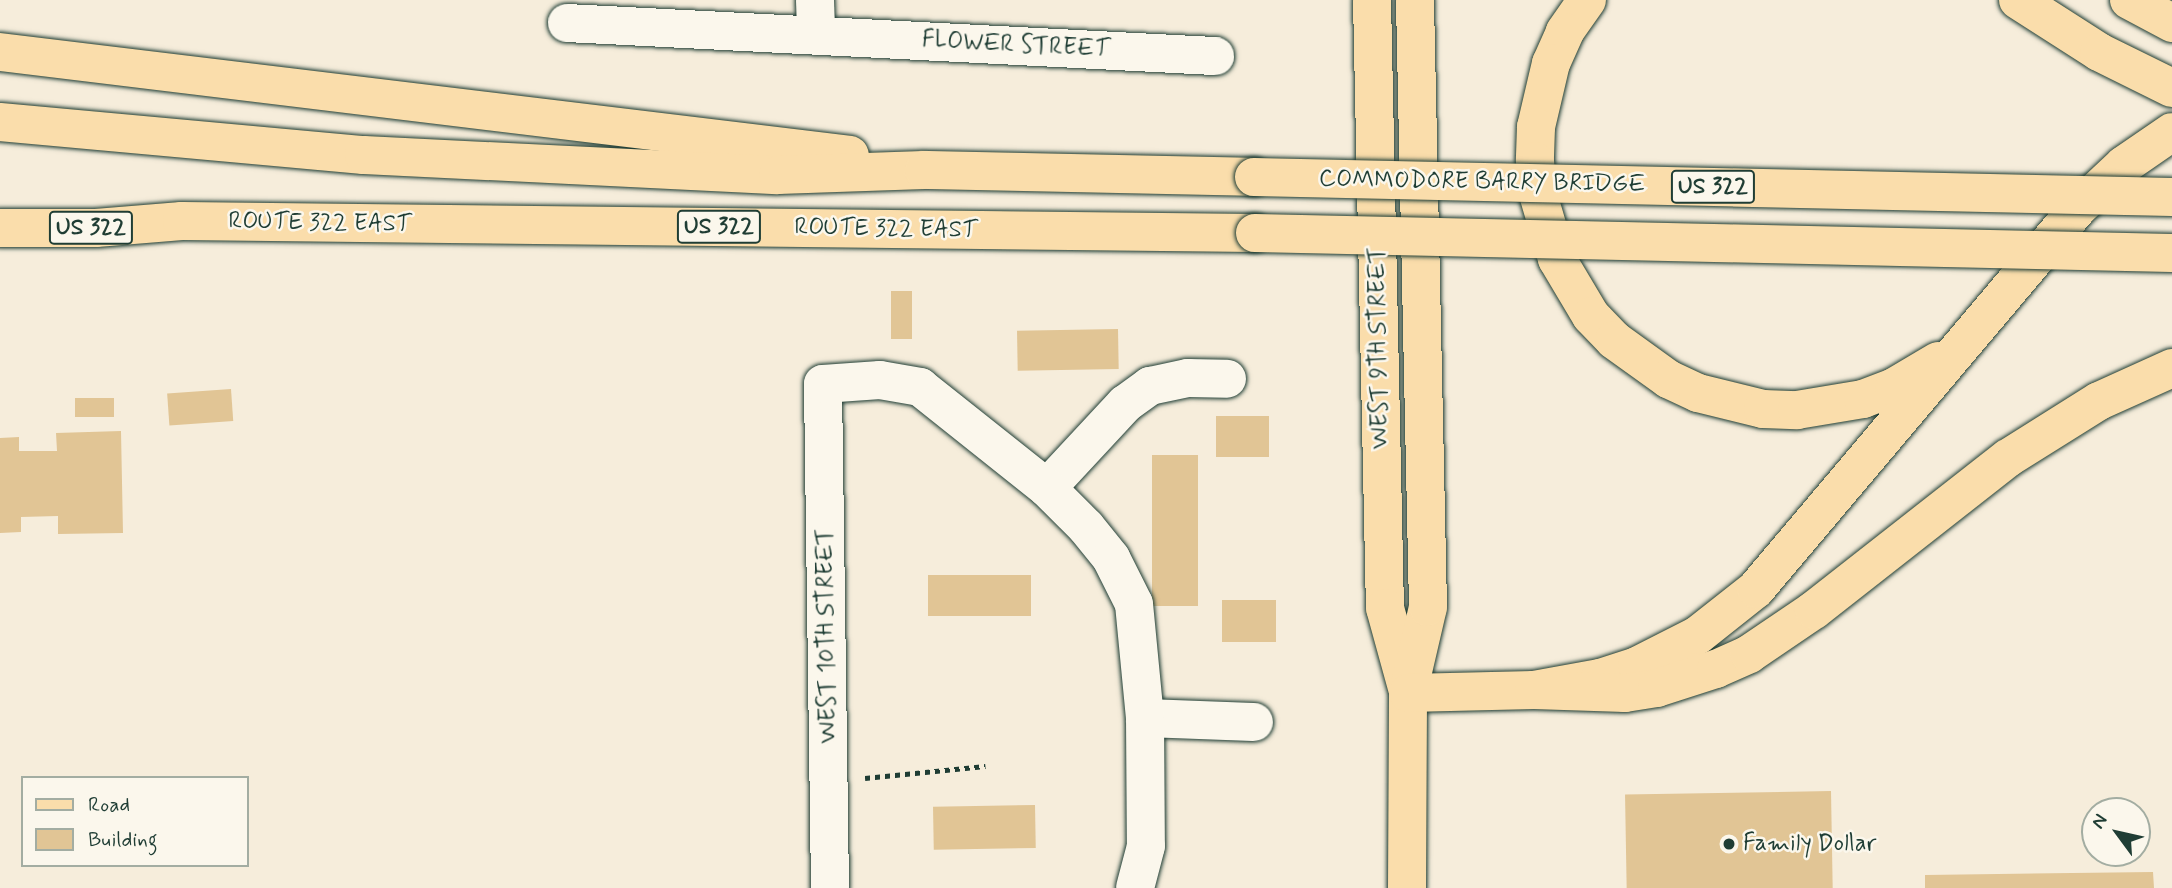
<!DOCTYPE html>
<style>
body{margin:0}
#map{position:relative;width:2172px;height:888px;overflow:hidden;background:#f6eddb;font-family:Mynerve,sans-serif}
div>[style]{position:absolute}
.building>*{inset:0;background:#e1c595;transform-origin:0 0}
.path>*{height:4.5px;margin-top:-2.25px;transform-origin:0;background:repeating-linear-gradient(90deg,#1f3d34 0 5px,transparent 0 10px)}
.roads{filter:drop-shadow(0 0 2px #1f3d34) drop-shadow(0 0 2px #1f3d34)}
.minor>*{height:38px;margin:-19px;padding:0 19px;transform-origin:19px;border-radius:19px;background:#fbf7ec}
.major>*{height:38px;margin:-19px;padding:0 19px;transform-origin:19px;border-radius:19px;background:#faddab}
.highway>*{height:38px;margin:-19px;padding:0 19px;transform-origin:19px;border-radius:19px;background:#faddab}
.bridges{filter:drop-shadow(0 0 2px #1f3d34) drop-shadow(0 0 2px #1f3d34)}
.highway-bridge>*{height:38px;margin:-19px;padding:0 19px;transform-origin:19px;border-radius:19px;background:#faddab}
.dots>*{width:19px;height:19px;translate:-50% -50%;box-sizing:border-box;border:4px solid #fbf7ec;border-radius:50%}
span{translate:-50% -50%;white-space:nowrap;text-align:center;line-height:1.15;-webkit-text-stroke:5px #fbf7ec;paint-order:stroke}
.shield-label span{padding:2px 5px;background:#fbf7ec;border:2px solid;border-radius:5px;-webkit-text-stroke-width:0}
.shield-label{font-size:23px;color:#1f3d34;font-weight:700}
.street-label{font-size:24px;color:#1f3d34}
.poi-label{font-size:24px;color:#1f3d34}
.left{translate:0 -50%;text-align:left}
.legend{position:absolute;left:21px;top:776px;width:228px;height:91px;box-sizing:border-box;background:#fbf7ec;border:2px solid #a3ada2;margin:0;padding:9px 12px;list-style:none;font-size:21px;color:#1f3d34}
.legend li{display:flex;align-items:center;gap:14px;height:35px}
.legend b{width:35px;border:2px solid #a3ada2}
.north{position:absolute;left:2081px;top:797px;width:70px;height:70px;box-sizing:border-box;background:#fbf7ec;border:2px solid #a3ada2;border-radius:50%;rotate:303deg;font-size:19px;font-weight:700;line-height:28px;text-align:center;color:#1f3d34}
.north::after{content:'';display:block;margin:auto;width:24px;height:32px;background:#1f3d34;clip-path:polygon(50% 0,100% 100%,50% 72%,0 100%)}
</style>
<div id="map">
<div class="building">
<i style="left:891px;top:291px;width:21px;height:48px"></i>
<i style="left:1118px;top:329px;width:40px;height:101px;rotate:89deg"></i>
<i style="left:231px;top:389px;width:32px;height:64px;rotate:86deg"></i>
<i style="left:114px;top:398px;width:19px;height:39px;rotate:90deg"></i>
<i style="left:1216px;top:416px;width:53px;height:41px"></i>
<i style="clip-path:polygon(121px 431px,123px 533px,58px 534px,58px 516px,21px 517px,21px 532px,0 533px,0 438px,19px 437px,19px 451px,57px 451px,56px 433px)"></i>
<i style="left:1152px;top:455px;width:46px;height:151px"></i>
<i style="left:1031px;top:575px;width:41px;height:103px;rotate:90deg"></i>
<i style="left:1276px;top:600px;width:42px;height:54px;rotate:90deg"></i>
<i style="left:1831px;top:791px;width:97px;height:206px;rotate:89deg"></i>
<i style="left:1035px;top:805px;width:43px;height:102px;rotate:89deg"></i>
<i style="clip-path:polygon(2153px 872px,2154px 888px,1925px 888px,1925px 875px)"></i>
</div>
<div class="path">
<i style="left:865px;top:778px;width:121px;rotate:-5.7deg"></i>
</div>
<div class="roads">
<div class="minor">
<i style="left:815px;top:0;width:34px;rotate:88deg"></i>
<i style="left:567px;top:23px;width:649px;rotate:2.92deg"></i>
<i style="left:1047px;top:488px;width:115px;rotate:-47.1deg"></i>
<i style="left:1125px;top:404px;width:31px;rotate:-36deg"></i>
<i style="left:1150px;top:386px;width:39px;rotate:-12deg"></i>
<i style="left:1188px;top:378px;width:39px;rotate:1deg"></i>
<i style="left:1145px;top:718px;width:109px;rotate:2.1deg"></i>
<i style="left:830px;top:888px;width:504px;rotate:-90.8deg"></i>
<i style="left:823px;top:384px;width:57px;rotate:-4deg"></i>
<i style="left:880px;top:380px;width:41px;rotate:9.9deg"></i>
<i style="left:920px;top:387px;width:162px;rotate:38.5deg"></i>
<i style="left:1047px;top:488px;width:55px;rotate:45deg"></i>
<i style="left:1086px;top:527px;width:40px;rotate:51deg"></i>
<i style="left:1111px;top:558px;width:51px;rotate:63.4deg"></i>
<i style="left:1134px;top:604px;width:115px;rotate:84.5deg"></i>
<i style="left:1145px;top:718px;width:128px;rotate:89.6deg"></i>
<i style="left:1146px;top:846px;width:43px;rotate:104.7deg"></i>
</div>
<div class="major">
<i style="left:1372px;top:0;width:608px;rotate:88.78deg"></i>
<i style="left:1385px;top:608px;width:83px;rotate:74.6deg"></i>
<i style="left:1407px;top:888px;width:195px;rotate:-89.7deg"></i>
<i style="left:1408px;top:693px;width:88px;rotate:-76.9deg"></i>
<i style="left:1428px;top:607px;width:607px;rotate:-91.23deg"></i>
</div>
<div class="highway">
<i style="left:1587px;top:0;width:39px;rotate:125deg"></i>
<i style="left:1565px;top:32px;width:34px;rotate:114deg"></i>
<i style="left:1551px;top:63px;width:66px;rotate:103.2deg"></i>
<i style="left:1536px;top:127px;width:34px;rotate:92deg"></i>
<i style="left:1535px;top:161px;width:33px;rotate:85deg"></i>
<i style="left:1538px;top:194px;width:68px;rotate:73.7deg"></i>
<i style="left:1557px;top:259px;width:66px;rotate:59.2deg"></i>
<i style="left:1591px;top:316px;width:33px;rotate:46deg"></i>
<i style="left:1614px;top:340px;width:67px;rotate:35.8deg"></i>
<i style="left:1668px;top:379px;width:33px;rotate:25deg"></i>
<i style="left:1698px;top:393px;width:67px;rotate:13.8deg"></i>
<i style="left:1763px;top:409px;width:34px;rotate:2deg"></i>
<i style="left:1797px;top:410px;width:67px;rotate:-9.5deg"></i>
<i style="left:1863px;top:399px;width:33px;rotate:-21deg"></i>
<i style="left:1894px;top:387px;width:51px;rotate:-30.6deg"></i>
<i style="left:2018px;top:0;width:96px;rotate:32.7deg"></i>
<i style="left:2099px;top:52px;width:81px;rotate:26.3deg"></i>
<i style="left:2129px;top:0;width:49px;rotate:28.1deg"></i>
<i style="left:0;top:52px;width:856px;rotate:6.91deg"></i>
<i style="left:0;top:122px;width:365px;rotate:5.2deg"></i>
<i style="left:364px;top:155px;width:414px;rotate:2.8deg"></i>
<i style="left:778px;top:175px;width:146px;rotate:-2deg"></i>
<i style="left:924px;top:170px;width:330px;rotate:1.2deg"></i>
<i style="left:0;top:228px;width:96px"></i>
<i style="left:96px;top:228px;width:86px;rotate:-4.7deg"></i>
<i style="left:182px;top:221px;width:1073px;rotate:0.64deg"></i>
<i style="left:1534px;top:690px;width:67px;rotate:-10.3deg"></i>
<i style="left:1600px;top:678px;width:39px;rotate:-18deg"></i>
<i style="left:1637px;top:666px;width:68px;rotate:-26.9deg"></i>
<i style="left:1698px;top:635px;width:74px;rotate:-38.4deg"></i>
<i style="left:1756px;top:589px;width:499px;rotate:-49.8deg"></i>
<i style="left:2078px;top:208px;width:63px;rotate:-43.1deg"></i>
<i style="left:2124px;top:165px;width:58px;rotate:-34.5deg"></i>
<i style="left:1408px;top:693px;width:126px;rotate:-1.4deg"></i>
<i style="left:1534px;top:690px;width:91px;rotate:1.9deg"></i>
<i style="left:1625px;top:693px;width:32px;rotate:-9deg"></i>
<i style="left:1657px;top:688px;width:62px;rotate:-17.9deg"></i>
<i style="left:1716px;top:669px;width:36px;rotate:-24deg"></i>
<i style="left:1749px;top:654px;width:78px;rotate:-34.1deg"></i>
<i style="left:1814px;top:610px;width:246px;rotate:-38.1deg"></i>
<i style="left:2008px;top:458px;width:107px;rotate:-32.1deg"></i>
<i style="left:2099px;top:401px;width:80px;rotate:-24.3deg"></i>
</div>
</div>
<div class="bridges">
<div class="highway-bridge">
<i style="left:1254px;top:177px;width:918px;rotate:1.25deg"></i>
<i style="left:1255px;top:233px;width:917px;rotate:1.25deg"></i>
</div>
</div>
<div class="dots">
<i style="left:1729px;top:844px;background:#1f3d34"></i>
</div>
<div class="shield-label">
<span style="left:1713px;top:187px">US 322</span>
<span style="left:719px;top:227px">US 322</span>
<span style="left:91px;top:228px">US 322</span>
</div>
<div class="street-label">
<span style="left:1016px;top:45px;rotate:3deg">FLOWER STREET</span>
<span style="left:1482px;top:182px;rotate:1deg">COMMODORE BARRY BRIDGE</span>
<span style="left:320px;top:223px;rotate:1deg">ROUTE 322 EAST</span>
<span style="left:886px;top:229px;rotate:1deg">ROUTE 322 EAST</span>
<span style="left:1379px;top:348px;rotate:-91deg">WEST 9TH STREET</span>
<span style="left:827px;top:636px;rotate:-91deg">WEST 10TH STREET</span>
</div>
<div class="poi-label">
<span class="left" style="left:1743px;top:844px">Family Dollar</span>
</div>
<ul class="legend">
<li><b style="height:9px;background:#faddab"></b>Road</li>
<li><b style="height:19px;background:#e1c595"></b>Building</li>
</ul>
<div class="north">N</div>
</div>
